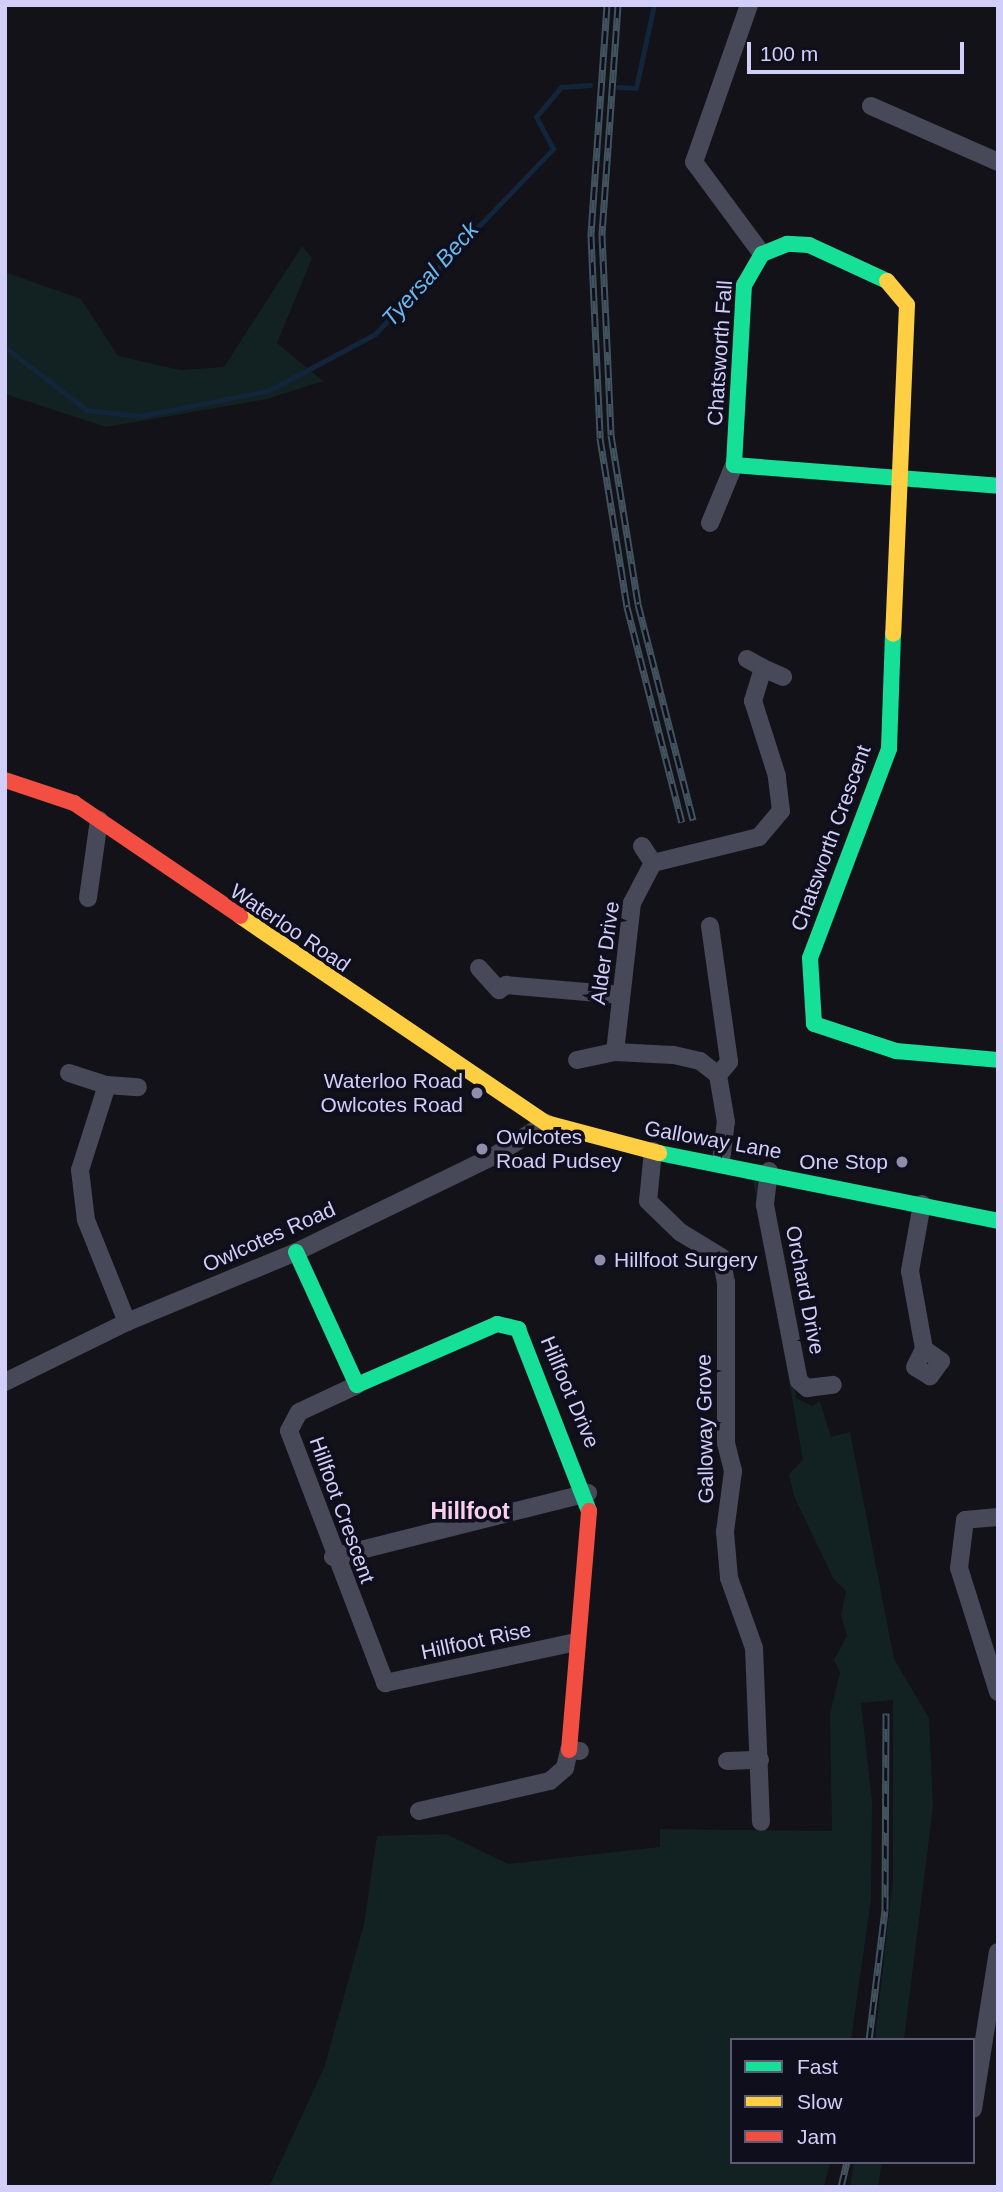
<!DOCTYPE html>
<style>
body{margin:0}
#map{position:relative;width:1003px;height:2192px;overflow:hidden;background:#121218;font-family:Helvetica,sans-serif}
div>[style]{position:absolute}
.green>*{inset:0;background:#122222}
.stream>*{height:4.5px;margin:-2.25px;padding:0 2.25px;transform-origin:2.25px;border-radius:2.25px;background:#13253b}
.street>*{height:18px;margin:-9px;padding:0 9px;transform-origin:9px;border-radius:9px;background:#474858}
.fast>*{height:16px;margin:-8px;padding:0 8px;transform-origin:8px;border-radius:8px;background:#16e098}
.slow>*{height:16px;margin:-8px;padding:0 8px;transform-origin:8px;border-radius:8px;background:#ffcf43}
.jam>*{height:16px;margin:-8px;padding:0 8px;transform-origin:8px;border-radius:8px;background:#f24e42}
.rail>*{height:7px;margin-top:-3.5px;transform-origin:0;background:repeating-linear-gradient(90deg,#0f0e1c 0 13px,#41535f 0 26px);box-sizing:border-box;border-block:2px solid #41535f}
.dots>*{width:19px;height:19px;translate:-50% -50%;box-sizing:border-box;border:4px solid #0f0e1c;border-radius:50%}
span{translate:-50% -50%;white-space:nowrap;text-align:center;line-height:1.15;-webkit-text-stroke:7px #0f0e1c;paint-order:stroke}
.street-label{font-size:21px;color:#d1cff9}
.poi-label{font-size:21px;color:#d1cff9}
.right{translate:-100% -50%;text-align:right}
.left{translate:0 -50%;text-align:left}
.water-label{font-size:23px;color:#69b8ec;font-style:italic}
.neighbourhood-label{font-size:23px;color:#f9d0ed;font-weight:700}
.frame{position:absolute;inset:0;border:7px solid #d1cff9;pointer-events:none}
.legend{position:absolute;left:730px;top:2038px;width:245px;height:126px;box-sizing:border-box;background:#0f0e1c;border:2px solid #5d5b74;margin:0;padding:9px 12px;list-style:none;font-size:21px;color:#d1cff9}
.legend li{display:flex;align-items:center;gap:14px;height:35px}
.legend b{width:35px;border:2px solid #5d5b74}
.scale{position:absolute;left:747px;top:42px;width:217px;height:32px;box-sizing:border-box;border:4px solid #d1cff9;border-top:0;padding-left:9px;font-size:21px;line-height:24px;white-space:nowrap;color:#d1cff9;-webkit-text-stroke:5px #0f0e1c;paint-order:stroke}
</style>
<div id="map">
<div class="green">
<i style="clip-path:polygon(302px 246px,312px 258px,277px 343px,323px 381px,267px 399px,106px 427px,5px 394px,5px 272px,81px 299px,118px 356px,180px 370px,224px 367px)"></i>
<i style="clip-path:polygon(753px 1180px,761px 1181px,796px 1398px,812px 1406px,820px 1401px,831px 1437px,850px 1432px,894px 1659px,929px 1718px,933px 1807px,904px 2040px,875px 2040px,893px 1879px,893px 1700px,861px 1703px,872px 1801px,871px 1900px,851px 2040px,732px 2040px,732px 2162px,830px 2162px,824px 2187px,269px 2187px,324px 2068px,364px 1924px,377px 1836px,446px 1834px,508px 1864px,660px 1847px,660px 1829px,832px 1831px,830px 1714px,840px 1673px,834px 1660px,847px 1635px,841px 1616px,846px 1591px,833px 1578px,794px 1496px,789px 1474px,803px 1460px)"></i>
<i style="clip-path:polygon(854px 2162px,882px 2162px,878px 2187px,850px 2187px)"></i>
</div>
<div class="stream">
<i style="left:618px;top:87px;width:18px;rotate:3deg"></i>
<i style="left:636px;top:88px;width:85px;rotate:-77.8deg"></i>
<i style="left:5px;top:347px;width:103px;rotate:37.5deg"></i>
<i style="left:87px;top:410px;width:53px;rotate:6.5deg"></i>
<i style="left:140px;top:416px;width:130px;rotate:-11.1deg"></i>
<i style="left:268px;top:391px;width:121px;rotate:-28deg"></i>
<i style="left:375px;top:334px;width:257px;rotate:-46.1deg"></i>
<i style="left:553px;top:149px;width:36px;rotate:-118deg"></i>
<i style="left:536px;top:117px;width:39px;rotate:-50deg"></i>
<i style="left:561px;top:87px;width:29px;rotate:-4deg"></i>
</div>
<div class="street">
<i style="left:749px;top:5px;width:166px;rotate:109.3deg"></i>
<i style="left:694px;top:162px;width:114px;rotate:53.5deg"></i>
<i style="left:871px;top:106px;width:139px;rotate:23.8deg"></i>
<i style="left:710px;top:523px;width:63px;rotate:-67.5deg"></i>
<i style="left:747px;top:659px;width:18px;rotate:29deg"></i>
<i style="left:642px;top:846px;width:20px;rotate:57deg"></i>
<i style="left:88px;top:898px;width:79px;rotate:-82deg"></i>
<i style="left:710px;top:926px;width:137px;rotate:82deg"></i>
<i style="left:729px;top:1062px;width:17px;rotate:130deg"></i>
<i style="left:479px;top:968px;width:30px;rotate:48deg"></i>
<i style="left:499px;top:990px;width:9px;rotate:-36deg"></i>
<i style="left:506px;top:985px;width:115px;rotate:5deg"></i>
<i style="left:577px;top:1060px;width:39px;rotate:-12deg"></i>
<i style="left:69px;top:1073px;width:40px;rotate:18deg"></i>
<i style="left:107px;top:1085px;width:89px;rotate:107.6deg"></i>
<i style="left:80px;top:1170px;width:50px;rotate:83.2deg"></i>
<i style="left:86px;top:1220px;width:110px;rotate:68.1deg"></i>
<i style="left:107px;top:1085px;width:31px;rotate:4deg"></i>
<i style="left:653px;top:1151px;width:50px;rotate:95.7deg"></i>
<i style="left:648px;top:1201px;width:45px;rotate:44.1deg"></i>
<i style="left:680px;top:1232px;width:48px;rotate:31.4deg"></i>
<i style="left:721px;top:1257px;width:25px;rotate:79deg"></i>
<i style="left:726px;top:1282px;width:161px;rotate:90deg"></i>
<i style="left:726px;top:1443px;width:29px;rotate:76deg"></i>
<i style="left:733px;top:1471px;width:62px;rotate:97.5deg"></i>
<i style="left:725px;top:1532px;width:46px;rotate:85deg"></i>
<i style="left:729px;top:1578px;width:74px;rotate:70.3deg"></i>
<i style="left:754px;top:1648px;width:174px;rotate:87.7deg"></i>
<i style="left:721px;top:1161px;width:39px;rotate:-83deg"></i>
<i style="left:726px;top:1122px;width:48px;rotate:-99.7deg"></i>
<i style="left:718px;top:1075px;width:23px;rotate:-142deg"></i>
<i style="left:700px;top:1061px;width:28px;rotate:-167deg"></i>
<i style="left:673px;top:1055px;width:58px;rotate:-177deg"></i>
<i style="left:615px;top:1052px;width:150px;rotate:-83.5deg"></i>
<i style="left:632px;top:903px;width:45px;rotate:-62.3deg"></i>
<i style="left:653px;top:863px;width:109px;rotate:-13.8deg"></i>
<i style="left:759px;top:837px;width:34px;rotate:-50deg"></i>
<i style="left:781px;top:811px;width:35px;rotate:-97deg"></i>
<i style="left:777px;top:776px;width:79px;rotate:-107.7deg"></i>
<i style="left:753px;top:701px;width:34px;rotate:-73deg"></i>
<i style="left:763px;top:668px;width:22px;rotate:24deg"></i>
<i style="left:769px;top:1171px;width:34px;rotate:97deg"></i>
<i style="left:765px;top:1205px;width:179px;rotate:79.1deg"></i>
<i style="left:799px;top:1381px;width:11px;rotate:41deg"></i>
<i style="left:807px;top:1388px;width:26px;rotate:-7deg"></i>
<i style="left:922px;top:1204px;width:68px;rotate:100.2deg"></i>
<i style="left:910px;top:1271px;width:79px;rotate:79.8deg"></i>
<i style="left:924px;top:1349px;width:21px;rotate:35deg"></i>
<i style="left:941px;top:1361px;width:19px;rotate:126deg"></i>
<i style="left:930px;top:1376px;width:17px;rotate:-149deg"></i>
<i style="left:915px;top:1367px;width:20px;rotate:-63deg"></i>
<i style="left:5px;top:1382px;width:136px;rotate:-26.2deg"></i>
<i style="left:127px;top:1322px;width:183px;rotate:-22.5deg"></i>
<i style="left:296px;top:1252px;width:220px;rotate:-25.9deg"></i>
<i style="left:494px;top:1156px;width:62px;rotate:-32.4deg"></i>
<i style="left:357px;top:1385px;width:64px;rotate:155deg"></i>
<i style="left:299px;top:1412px;width:21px;rotate:118deg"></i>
<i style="left:289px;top:1431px;width:270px;rotate:69.1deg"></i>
<i style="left:385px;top:1683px;width:196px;rotate:-12.1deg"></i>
<i style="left:998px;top:1517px;width:33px;rotate:175deg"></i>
<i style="left:965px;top:1520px;width:48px;rotate:97.1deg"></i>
<i style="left:959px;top:1568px;width:130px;rotate:72.5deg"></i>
<i style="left:333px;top:1557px;width:263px;rotate:-14.1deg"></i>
<i style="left:727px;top:1761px;width:33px;rotate:-2deg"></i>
<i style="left:419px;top:1811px;width:134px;rotate:-12.9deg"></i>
<i style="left:550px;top:1781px;width:20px;rotate:-41deg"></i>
<i style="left:565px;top:1768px;width:18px;rotate:-77deg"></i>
<i style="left:569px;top:1750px;width:11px;rotate:5deg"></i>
<i style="left:973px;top:2109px;width:159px;rotate:-81deg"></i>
</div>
<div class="fast">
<i style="left:887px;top:281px;width:86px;rotate:-155.2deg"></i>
<i style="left:809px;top:245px;width:22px;rotate:-177deg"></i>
<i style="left:787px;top:244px;width:27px;rotate:158deg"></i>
<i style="left:762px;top:254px;width:36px;rotate:120deg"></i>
<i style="left:744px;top:285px;width:180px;rotate:93.2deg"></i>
<i style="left:734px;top:465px;width:265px;rotate:4.5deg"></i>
<i style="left:893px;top:634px;width:115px;rotate:92deg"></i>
<i style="left:889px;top:749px;width:223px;rotate:110.7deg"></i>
<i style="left:810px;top:958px;width:66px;rotate:86.5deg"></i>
<i style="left:814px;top:1024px;width:86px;rotate:18.2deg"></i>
<i style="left:896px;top:1051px;width:102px;rotate:5deg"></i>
<i style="left:659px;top:1153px;width:346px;rotate:11.3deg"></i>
<i style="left:296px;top:1252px;width:146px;rotate:65.4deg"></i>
<i style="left:357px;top:1385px;width:153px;rotate:-23.5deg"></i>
<i style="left:497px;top:1324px;width:22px;rotate:13deg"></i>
<i style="left:518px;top:1329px;width:195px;rotate:68.7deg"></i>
</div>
<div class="slow">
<i style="left:887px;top:281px;width:31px;rotate:50deg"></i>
<i style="left:907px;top:305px;width:329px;rotate:92.4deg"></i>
<i style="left:240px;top:916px;width:369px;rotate:34.1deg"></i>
<i style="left:546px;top:1123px;width:117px;rotate:14.9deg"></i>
</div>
<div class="jam">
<i style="left:5px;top:780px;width:73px;rotate:18.4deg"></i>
<i style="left:74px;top:803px;width:201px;rotate:34.2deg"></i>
<i style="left:569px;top:1750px;width:240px;rotate:-85.2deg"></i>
</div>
<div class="rail">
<i style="left:607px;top:5px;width:232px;rotate:94deg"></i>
<i style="left:591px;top:236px;width:202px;rotate:87.4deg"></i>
<i style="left:600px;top:438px;width:171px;rotate:80.9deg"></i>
<i style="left:627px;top:607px;width:222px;rotate:75.7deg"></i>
<i style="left:618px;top:5px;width:231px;rotate:94deg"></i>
<i style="left:602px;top:235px;width:200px;rotate:87.4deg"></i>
<i style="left:611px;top:435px;width:171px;rotate:80.9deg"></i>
<i style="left:638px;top:604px;width:223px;rotate:75.7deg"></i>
<i style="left:869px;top:2040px;width:131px;rotate:-83deg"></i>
<i style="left:885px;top:1910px;width:197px;rotate:-89.7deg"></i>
<i style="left:841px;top:2187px;width:26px;rotate:-77deg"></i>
</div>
<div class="dots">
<i style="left:477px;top:1093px;background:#8e8daa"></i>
<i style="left:482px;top:1149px;background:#8e8daa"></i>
<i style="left:902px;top:1162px;background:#8e8daa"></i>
<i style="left:600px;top:1260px;background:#8e8daa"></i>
</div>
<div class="street-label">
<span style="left:720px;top:353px;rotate:-86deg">Chatsworth Fall</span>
<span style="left:831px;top:838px;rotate:-70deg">Chatsworth Crescent</span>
<span style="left:290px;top:928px;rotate:34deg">Waterloo Road</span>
<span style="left:605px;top:953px;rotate:-82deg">Alder Drive</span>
<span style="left:713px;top:1140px;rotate:10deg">Galloway Lane</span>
<span style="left:269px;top:1237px;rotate:-24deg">Owlcotes Road</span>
<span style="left:805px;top:1290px;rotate:79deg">Orchard Drive</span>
<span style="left:570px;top:1392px;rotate:67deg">Hillfoot Drive</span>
<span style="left:705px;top:1429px;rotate:-91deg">Galloway Grove</span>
<span style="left:342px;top:1510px;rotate:70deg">Hillfoot Crescent</span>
<span style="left:476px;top:1641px;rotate:-12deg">Hillfoot Rise</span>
</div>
<div class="poi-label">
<span class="right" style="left:463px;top:1093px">Waterloo Road<br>Owlcotes Road</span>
<span class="left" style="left:496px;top:1149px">Owlcotes<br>Road Pudsey</span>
<span class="right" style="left:888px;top:1162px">One Stop</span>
<span class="left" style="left:614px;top:1260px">Hillfoot Surgery</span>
</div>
<div class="water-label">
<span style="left:430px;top:274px;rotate:-48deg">Tyersal Beck</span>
</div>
<div class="neighbourhood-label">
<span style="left:470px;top:1511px">Hillfoot</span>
</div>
<div class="frame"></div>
<ul class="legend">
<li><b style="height:9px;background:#16e098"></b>Fast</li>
<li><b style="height:9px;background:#ffcf43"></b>Slow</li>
<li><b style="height:9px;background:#f24e42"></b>Jam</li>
</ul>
<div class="scale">100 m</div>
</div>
